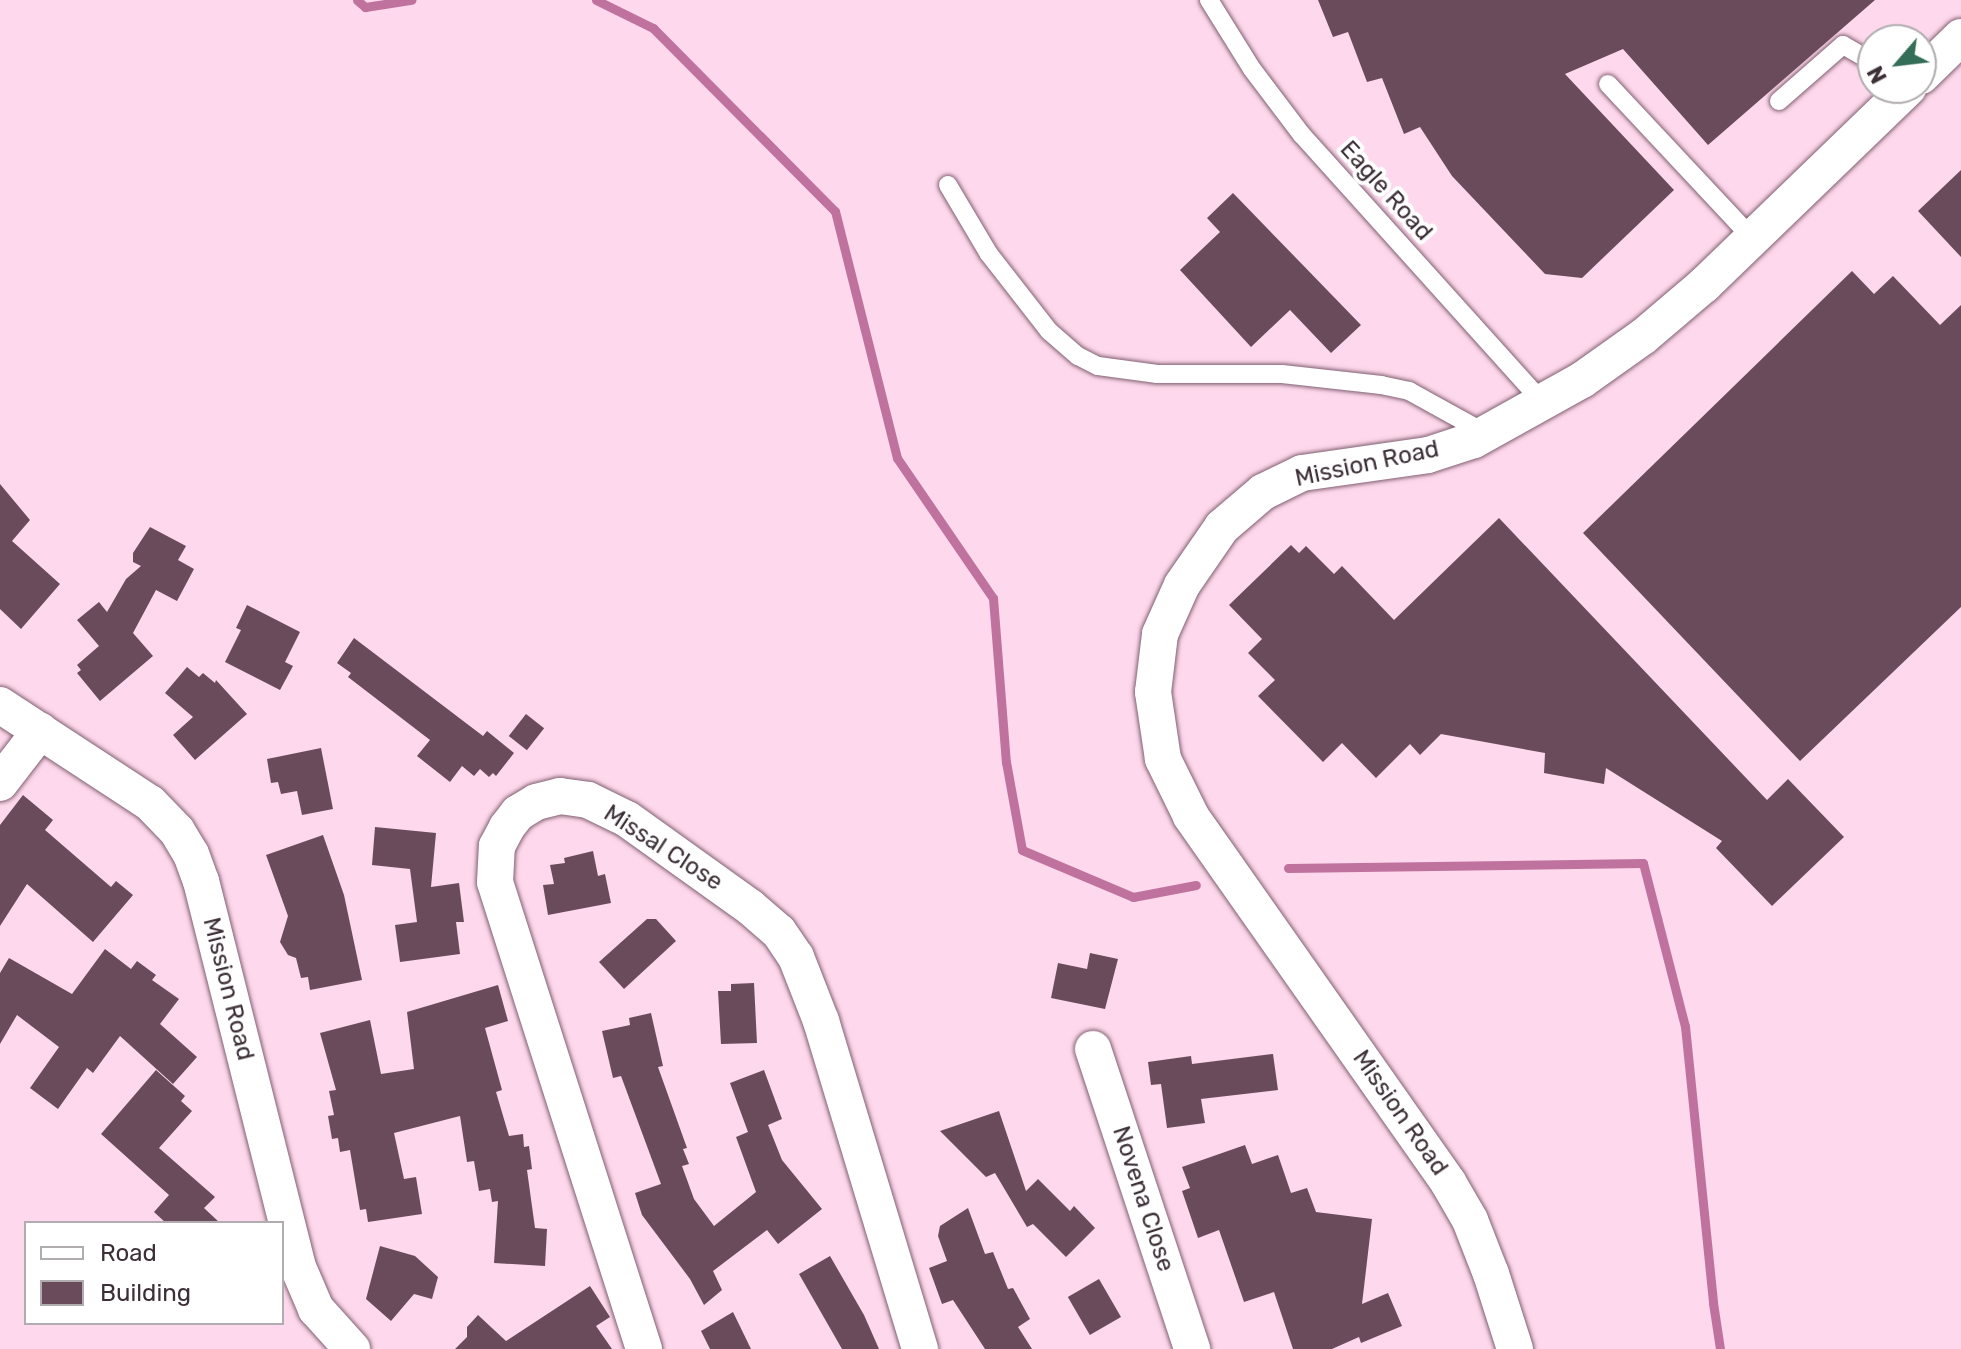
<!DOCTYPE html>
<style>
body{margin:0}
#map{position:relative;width:1961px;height:1349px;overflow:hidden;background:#fed8ec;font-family:Rubik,sans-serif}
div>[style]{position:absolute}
.stream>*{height:9px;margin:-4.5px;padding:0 4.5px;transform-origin:4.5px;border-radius:4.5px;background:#c0729e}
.building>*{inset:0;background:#6a4b5b;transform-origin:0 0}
.roads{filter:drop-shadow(0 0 2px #806071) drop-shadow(0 0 2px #806071)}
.service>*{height:18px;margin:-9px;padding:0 9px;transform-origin:9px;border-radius:9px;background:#fff}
.minor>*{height:36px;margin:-18px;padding:0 18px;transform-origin:18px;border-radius:18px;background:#fff}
span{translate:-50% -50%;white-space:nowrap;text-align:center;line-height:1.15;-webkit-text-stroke:8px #fff;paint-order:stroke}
.street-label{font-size:24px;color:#3d2f37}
.legend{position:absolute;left:24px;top:1221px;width:260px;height:104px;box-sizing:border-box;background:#fff;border:2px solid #b1acaf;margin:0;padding:10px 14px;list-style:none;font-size:24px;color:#3d2f37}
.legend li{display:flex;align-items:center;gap:16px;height:40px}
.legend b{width:40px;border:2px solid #b1acaf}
.north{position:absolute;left:1857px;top:24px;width:80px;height:80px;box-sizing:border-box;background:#fff;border:2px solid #b1acaf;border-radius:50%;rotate:242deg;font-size:22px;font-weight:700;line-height:32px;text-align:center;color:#3d2f37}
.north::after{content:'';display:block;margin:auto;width:28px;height:36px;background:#346e58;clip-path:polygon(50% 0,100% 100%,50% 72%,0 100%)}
</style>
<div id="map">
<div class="stream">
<i style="left:357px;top:0;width:11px;rotate:41deg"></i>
<i style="left:365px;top:7px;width:47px;rotate:-8.7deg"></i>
<i style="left:596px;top:0;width:64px;rotate:26.2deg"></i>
<i style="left:653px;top:28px;width:258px;rotate:45.2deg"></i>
<i style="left:835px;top:211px;width:255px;rotate:75.9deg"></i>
<i style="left:897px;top:458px;width:170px;rotate:55.6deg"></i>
<i style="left:993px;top:598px;width:165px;rotate:85.5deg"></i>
<i style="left:1006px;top:762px;width:89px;rotate:79.7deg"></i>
<i style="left:1022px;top:850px;width:121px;rotate:22.9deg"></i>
<i style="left:1133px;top:897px;width:64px;rotate:-10.8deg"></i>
<i style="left:1288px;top:868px;width:355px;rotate:-0.8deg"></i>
<i style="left:1643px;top:863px;width:168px;rotate:75.6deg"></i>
<i style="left:1685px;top:1026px;width:278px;rotate:84.2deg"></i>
<i style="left:1713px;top:1303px;width:47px;rotate:81.3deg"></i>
</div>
<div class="building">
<i style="clip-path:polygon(1318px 0,1875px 0,1708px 145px,1623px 49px,1565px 74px,1674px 190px,1582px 278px,1545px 274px,1452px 176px,1420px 127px,1404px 134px,1382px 78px,1367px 82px,1348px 32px,1333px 37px)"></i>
<i style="clip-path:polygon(1961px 170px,1961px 257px,1918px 211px)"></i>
<i style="clip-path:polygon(1233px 193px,1361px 325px,1331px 353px,1290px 310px,1251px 347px,1180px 270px,1220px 232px,1207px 218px)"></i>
<i style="clip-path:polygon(1852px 271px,1874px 294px,1893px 276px,1940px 325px,1961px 305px,1961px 607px,1800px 761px,1583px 533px)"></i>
<i style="clip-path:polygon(0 484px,30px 520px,12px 541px,60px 584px,21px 629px,0 609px)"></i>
<i style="clip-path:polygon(1499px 518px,1767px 800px,1788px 779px,1844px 837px,1772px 906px,1716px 848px,1722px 841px,1606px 768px,1604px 784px,1544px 773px,1545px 753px,1441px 734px,1420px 755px,1410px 744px,1376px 778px,1342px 743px,1323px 762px,1258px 696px,1275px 680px,1248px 653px,1262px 639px,1229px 605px,1291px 545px,1299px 553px,1306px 546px,1334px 574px,1342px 566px,1394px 620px)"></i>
<i style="clip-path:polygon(150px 527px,186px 546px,178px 560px,194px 569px,177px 601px,156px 590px,133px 633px,153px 656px,100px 701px,77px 673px,81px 670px,77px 665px,99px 646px,77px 620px,99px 602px,107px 612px,126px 579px,141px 566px,133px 562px,133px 553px)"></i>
<i style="clip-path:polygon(247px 605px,300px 632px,285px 662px,293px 666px,280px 690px,225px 662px,241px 630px,236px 628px)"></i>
<i style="clip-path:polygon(354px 638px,483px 736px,487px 731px,514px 753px,496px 776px,493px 773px,489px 777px,480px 769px,474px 776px,462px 766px,450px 782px,417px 756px,430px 740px,348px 677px,351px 673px,337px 663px)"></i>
<i style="clip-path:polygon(187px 667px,199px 677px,203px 673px,215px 683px,216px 680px,247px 714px,195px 760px,173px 735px,193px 717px,165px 693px)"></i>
<i style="left:526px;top:714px;width:23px;height:28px;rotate:38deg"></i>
<i style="clip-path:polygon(321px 748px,333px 809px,302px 815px,297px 791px,281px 794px,278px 782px,271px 783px,267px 759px)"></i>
<i style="clip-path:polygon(23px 795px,53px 820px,45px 830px,111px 887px,116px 881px,133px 895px,93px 942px,27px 884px,0 926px,0 825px)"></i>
<i style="clip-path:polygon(375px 827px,436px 833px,431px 887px,459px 883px,464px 922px,456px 922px,460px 954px,400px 962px,395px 925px,417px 922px,410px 869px,372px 865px)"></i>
<i style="clip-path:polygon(323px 835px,344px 895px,362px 980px,310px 990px,308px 977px,301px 978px,296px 958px,288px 955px,280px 942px,288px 916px,266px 855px)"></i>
<i style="clip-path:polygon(593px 851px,598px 876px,605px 874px,611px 903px,548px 915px,543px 885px,554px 884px,550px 865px,565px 863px,564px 858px)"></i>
<i style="clip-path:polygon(647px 919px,656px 919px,676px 941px,624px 989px,599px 962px)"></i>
<i style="clip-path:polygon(105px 949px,131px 969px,137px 961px,156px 975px,152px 980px,179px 999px,160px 1024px,197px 1057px,173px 1084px,120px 1036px,93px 1073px,87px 1068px,58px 1109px,30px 1088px,59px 1047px,17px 1015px,0 1044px,0 973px,9px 958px,72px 994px)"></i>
<i style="clip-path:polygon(1090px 953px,1118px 959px,1105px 1009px,1051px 998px,1058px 963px,1087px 969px)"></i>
<i style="clip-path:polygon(754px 983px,757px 1043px,721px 1044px,718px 991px,731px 991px,731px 984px)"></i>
<i style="clip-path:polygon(498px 985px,508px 1021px,485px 1028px,502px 1090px,496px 1092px,509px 1136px,523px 1134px,524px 1147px,529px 1146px,532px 1169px,527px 1170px,535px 1228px,547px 1229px,545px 1266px,494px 1263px,498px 1201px,492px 1202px,490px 1189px,479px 1191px,474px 1161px,467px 1162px,460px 1116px,394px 1133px,404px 1179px,416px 1177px,422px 1214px,368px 1222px,366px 1209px,360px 1210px,350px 1150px,340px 1152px,338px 1138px,332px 1139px,328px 1116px,334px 1115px,329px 1091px,336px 1090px,320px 1033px,370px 1020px,381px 1074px,414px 1069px,407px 1012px)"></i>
<i style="clip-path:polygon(651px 1013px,663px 1066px,658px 1067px,687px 1148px,683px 1149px,689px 1164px,682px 1166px,694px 1199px,714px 1226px,756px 1192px,736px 1137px,748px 1132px,730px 1083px,764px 1070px,782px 1119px,768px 1125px,782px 1160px,822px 1209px,778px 1244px,767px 1230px,713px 1271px,722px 1290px,704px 1305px,690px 1279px,642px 1215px,635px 1193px,661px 1184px,621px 1076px,613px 1078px,602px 1031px,630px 1025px,629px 1018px)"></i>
<i style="clip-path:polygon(1273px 1054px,1278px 1090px,1201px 1099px,1205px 1123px,1167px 1128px,1161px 1084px,1151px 1085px,1148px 1062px,1191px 1056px,1192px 1064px)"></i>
<i style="clip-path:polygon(156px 1070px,185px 1096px,181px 1101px,192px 1111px,159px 1148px,215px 1197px,204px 1208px,220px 1223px,166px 1223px,154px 1212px,169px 1195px,101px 1134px)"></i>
<i style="clip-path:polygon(999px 1111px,1026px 1191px,1038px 1179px,1070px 1211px,1074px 1206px,1095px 1228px,1066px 1257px,1033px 1224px,1027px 1227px,995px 1173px,986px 1177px,940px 1131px)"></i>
<i style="clip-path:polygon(1245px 1145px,1252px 1164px,1278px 1155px,1291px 1193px,1307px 1188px,1316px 1212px,1372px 1219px,1362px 1304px,1388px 1293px,1402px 1326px,1361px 1343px,1359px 1337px,1332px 1349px,1293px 1349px,1274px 1292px,1244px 1302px,1219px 1230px,1198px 1238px,1182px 1191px,1190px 1188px,1182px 1167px)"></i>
<i style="clip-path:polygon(968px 1208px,985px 1254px,993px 1252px,1008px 1289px,1013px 1288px,1030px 1319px,1018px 1327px,1032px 1349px,985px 1349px,953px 1300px,942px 1304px,929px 1268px,947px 1261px,938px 1236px,940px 1226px)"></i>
<i style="clip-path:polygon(380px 1246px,415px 1256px,438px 1277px,432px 1299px,414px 1294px,391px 1321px,366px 1299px)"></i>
<i style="clip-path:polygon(830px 1256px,864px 1315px,879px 1349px,842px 1349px,799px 1274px)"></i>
<i style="left:1099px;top:1279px;width:44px;height:36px;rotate:60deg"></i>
<i style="clip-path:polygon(590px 1286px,610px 1317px,596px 1326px,612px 1349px,455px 1349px,467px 1337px,467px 1327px,478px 1315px,506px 1341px)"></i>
<i style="clip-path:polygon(733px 1312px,751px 1349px,710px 1349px,701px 1331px)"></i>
</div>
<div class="roads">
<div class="service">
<i style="left:1209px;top:0;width:81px;rotate:58.1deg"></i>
<i style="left:1252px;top:69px;width:83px;rotate:52.9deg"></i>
<i style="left:1302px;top:135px;width:360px;rotate:48deg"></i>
<i style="left:1608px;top:84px;width:211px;rotate:46.9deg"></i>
<i style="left:1779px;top:101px;width:85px;rotate:-41.2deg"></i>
<i style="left:1843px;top:45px;width:34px;rotate:30deg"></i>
<i style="left:948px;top:185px;width:80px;rotate:59.3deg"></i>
<i style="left:989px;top:254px;width:98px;rotate:52.1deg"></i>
<i style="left:1049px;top:331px;width:38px;rotate:41deg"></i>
<i style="left:1078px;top:356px;width:22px;rotate:27deg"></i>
<i style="left:1098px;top:366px;width:60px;rotate:7.7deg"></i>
<i style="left:1157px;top:374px;width:125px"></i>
<i style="left:1282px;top:374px;width:100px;rotate:6.3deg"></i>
<i style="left:1381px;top:385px;width:29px;rotate:12deg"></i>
<i style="left:1409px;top:391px;width:87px;rotate:28.9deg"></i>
</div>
<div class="minor">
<i style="left:1921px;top:76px;width:56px;rotate:-44.3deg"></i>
<i style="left:0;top:705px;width:179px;rotate:33.2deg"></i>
<i style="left:150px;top:803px;width:39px;rotate:46deg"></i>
<i style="left:177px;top:831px;width:27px;rotate:59deg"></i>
<i style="left:191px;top:854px;width:29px;rotate:70deg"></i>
<i style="left:201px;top:881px;width:398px;rotate:75.9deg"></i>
<i style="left:298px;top:1267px;width:46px;rotate:66.8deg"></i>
<i style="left:316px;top:1309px;width:54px;rotate:48deg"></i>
<i style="left:0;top:783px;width:66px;rotate:-52.4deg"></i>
<i style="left:1093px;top:1049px;width:316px;rotate:71.7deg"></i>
<i style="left:644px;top:1349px;width:490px;rotate:-107.7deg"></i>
<i style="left:495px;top:882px;width:36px;rotate:-87deg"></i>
<i style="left:497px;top:846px;width:21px;rotate:-62deg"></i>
<i style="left:507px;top:827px;width:18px;rotate:-52deg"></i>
<i style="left:518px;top:813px;width:21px;rotate:-31deg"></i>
<i style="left:536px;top:802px;width:25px;rotate:-14deg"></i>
<i style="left:560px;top:796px;width:28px;rotate:8deg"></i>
<i style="left:588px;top:800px;width:43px;rotate:26deg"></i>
<i style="left:627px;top:819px;width:151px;rotate:35.6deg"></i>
<i style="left:750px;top:907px;width:38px;rotate:41deg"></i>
<i style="left:779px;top:932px;width:30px;rotate:56deg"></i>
<i style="left:796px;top:957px;width:69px;rotate:68.7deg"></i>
<i style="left:821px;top:1021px;width:343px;rotate:73.2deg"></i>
<i style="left:1515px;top:1349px;width:79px;rotate:-107.7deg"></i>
<i style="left:1491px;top:1274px;width:58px;rotate:-111.3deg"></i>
<i style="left:1470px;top:1220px;width:44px;rotate:-120.1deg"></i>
<i style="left:1448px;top:1182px;width:447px;rotate:-125.1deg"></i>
<i style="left:1191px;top:816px;width:64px;rotate:-116.2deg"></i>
<i style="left:1163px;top:759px;width:68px;rotate:-98.5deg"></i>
<i style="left:1153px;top:692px;width:58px;rotate:-83.1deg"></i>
<i style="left:1160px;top:634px;width:54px;rotate:-65.8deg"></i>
<i style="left:1182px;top:585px;width:70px;rotate:-55.4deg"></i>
<i style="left:1222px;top:527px;width:54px;rotate:-40.5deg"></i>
<i style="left:1263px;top:492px;width:43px;rotate:-26deg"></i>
<i style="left:1302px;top:473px;width:127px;rotate:-8.1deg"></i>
<i style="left:1428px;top:455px;width:48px;rotate:-18.1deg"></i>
<i style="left:1474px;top:440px;width:124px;rotate:-29.1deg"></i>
<i style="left:1582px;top:380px;width:76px;rotate:-35.4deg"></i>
<i style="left:1644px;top:336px;width:79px;rotate:-40.4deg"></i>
<i style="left:1704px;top:285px;width:284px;rotate:-44deg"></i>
</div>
</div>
<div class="street-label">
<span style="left:1386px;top:191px;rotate:48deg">Eagle Road</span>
<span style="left:1367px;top:464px;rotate:-12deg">Mission Road</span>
<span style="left:663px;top:848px;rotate:33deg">Missal Close</span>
<span style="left:228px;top:989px;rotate:76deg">Mission Road</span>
<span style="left:1400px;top:1113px;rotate:55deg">Mission Road</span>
<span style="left:1143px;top:1199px;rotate:72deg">Novena Close</span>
</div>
<ul class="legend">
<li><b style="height:10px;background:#fff"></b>Road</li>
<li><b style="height:22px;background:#6a4b5b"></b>Building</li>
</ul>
<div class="north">N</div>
</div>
